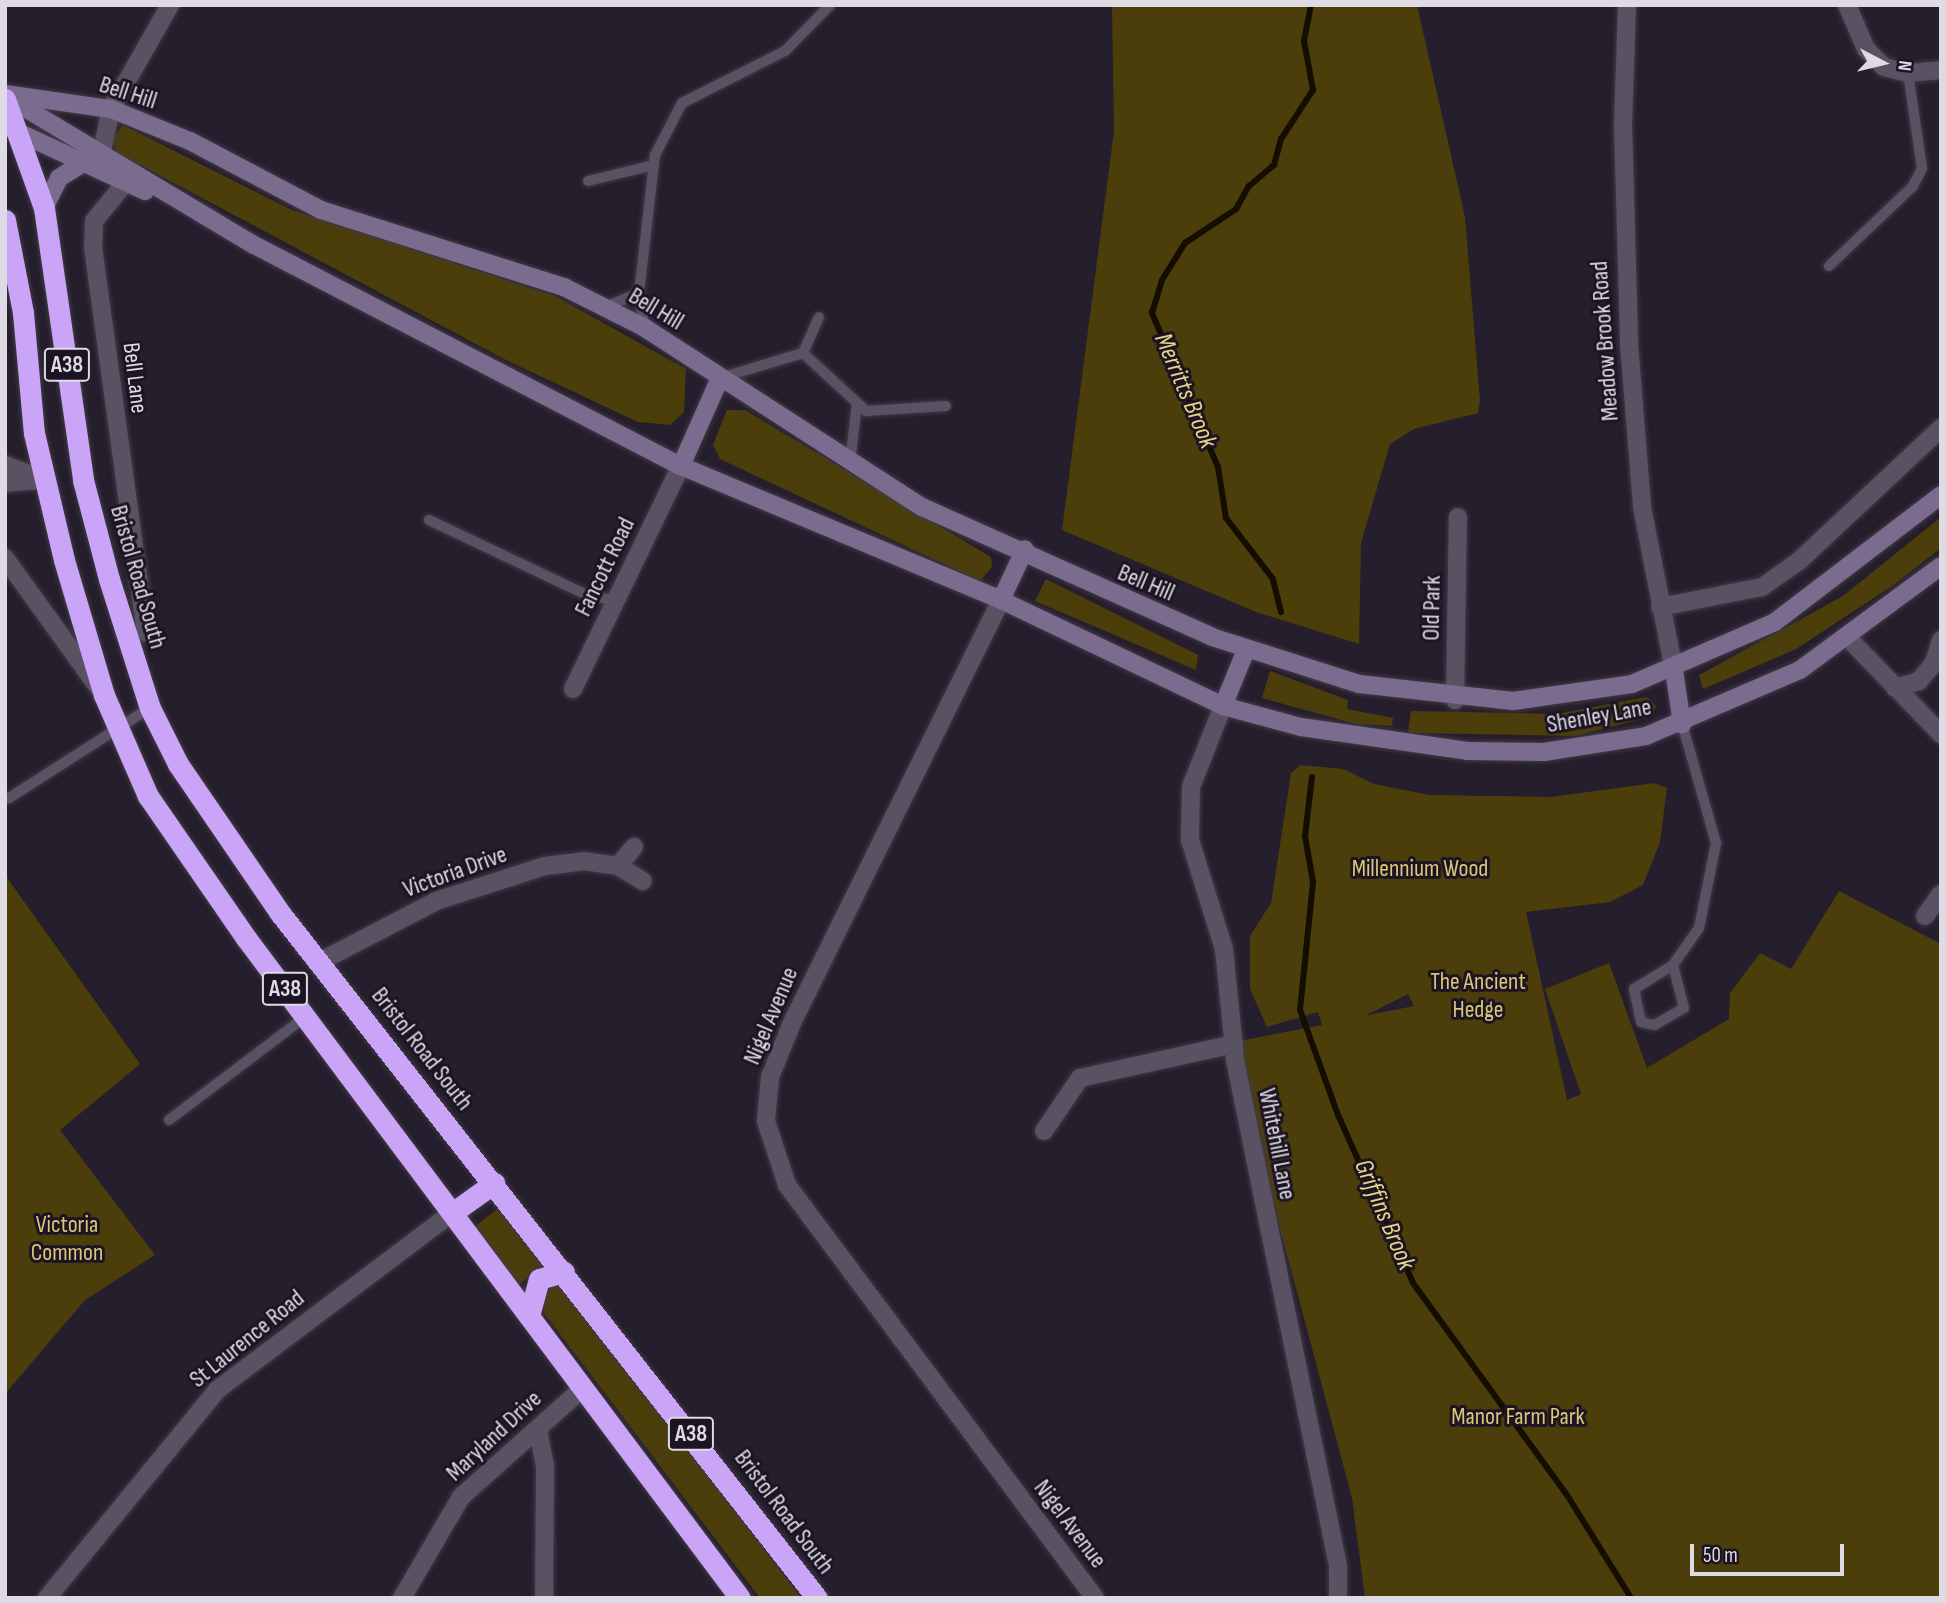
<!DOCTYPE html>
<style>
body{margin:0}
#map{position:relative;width:1946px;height:1603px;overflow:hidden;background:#251e2c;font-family:"Sofia Sans Condensed",sans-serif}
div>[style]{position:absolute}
.green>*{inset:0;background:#4c3e0a;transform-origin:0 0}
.stream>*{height:6px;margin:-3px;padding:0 3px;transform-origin:3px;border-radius:3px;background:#140d00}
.roads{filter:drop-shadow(0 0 2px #403b46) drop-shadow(0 0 2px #403b46)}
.lane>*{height:10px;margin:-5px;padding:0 5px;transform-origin:5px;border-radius:5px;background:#595262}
.street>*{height:18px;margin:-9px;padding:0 9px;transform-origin:9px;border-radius:9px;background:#595262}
.secondary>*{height:18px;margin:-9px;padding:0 9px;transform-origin:9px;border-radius:9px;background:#7b6b8f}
.highway>*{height:21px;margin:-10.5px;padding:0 10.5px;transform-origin:10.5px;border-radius:10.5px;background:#caa4f7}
span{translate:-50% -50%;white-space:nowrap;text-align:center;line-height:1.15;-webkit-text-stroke:6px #1b1523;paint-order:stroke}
.shield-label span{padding:2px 5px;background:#1b1523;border:2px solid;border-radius:5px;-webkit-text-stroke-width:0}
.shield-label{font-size:23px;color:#dfdbe5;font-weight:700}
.street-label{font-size:24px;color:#dfdbe5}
.park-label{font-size:24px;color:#dcc678}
.water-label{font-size:26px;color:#e8d284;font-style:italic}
.frame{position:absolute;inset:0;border:7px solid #dfdbe5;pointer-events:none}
.north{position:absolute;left:1848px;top:28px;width:70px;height:70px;-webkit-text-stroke:5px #1b1523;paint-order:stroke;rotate:97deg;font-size:19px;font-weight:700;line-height:28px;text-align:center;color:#dfdbe5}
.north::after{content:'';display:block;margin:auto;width:24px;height:32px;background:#dfdbe5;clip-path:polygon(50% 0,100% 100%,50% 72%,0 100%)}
.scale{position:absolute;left:1690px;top:1544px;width:154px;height:32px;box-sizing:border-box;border:4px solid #dfdbe5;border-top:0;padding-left:9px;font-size:21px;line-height:24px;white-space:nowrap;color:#dfdbe5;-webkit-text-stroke:5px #1b1523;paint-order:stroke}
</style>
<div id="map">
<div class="green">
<i style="clip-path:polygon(1112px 5px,1417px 5px,1465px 217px,1480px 401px,1478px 413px,1414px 429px,1390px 444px,1361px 543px,1359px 644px,1256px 612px,1062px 530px,1114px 131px)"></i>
<i style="clip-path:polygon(123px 125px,292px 210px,555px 296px,686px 369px,684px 412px,670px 425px,638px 422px,504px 359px,116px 152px,112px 139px)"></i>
<i style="clip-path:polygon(727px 410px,745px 410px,991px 557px,992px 567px,980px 581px,720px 459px,713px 445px)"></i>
<i style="clip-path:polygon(1941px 517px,1941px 548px,1892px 586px,1796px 649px,1703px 689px,1699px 675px,1843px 596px)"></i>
<i style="clip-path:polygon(1046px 579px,1198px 655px,1196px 670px,1035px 601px)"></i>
<i style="clip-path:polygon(1270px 671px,1348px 700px,1347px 709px,1393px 718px,1392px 726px,1356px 724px,1262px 698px)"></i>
<i style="clip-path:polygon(1647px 697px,1656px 706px,1652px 716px,1575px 736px,1408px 733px,1411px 711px,1557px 714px)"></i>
<i style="clip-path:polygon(evenodd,1301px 765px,1343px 769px,1374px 784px,1429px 795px,1551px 797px,1654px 783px,1667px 788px,1660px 842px,1643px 885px,1610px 902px,1526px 912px,1567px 1100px,1581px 1094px,1545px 989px,1609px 963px,1647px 1068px,1729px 1019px,1730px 993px,1760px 953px,1791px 969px,1839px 891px,1941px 944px,1941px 1598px,1365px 1598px,1352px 1498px,1235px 1060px,1239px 1041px,1322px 1025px,1318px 1012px,1267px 1027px,1250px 989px,1250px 936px,1271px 903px,1291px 773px,1301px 765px,1408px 994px,1414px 1006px,1364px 1016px,1365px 1016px,1408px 994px)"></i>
<i style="clip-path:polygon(5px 875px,140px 1064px,60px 1130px,155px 1255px,85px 1300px,5px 1394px)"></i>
<i style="left:501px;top:1206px;width:73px;height:36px;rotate:52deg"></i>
<i style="clip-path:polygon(554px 1285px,571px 1291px,801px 1598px,760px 1598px,544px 1313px,543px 1293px)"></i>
</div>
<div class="stream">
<i style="left:1281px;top:612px;width:34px;rotate:-104deg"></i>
<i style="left:1273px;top:579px;width:77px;rotate:-127.6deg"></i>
<i style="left:1226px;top:518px;width:52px;rotate:-98.9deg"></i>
<i style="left:1218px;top:467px;width:168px;rotate:-113.2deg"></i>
<i style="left:1152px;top:313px;width:34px;rotate:-73deg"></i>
<i style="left:1162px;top:280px;width:44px;rotate:-58.1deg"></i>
<i style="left:1185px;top:243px;width:61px;rotate:-33.7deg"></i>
<i style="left:1236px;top:209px;width:26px;rotate:-61deg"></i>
<i style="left:1249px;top:186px;width:33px;rotate:-40deg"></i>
<i style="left:1274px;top:165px;width:27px;rotate:-75deg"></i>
<i style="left:1281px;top:139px;width:59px;rotate:-56.9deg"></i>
<i style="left:1313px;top:90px;width:50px;rotate:-100.4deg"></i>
<i style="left:1304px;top:41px;width:37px;rotate:-79deg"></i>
<i style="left:1312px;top:777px;width:59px;rotate:96.8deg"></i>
<i style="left:1305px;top:836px;width:47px;rotate:80.1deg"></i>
<i style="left:1313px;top:882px;width:129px;rotate:95.8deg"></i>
<i style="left:1300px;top:1010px;width:112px;rotate:70.1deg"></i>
<i style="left:1338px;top:1115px;width:184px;rotate:65.9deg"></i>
<i style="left:1413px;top:1283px;width:262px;rotate:54deg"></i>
<i style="left:1567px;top:1495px;width:121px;rotate:58.1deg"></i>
</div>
<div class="roads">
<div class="lane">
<i style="left:588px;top:181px;width:68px;rotate:-13.6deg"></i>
<i style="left:1829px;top:266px;width:116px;rotate:-43.6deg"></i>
<i style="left:1913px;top:186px;width:20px;rotate:-63deg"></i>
<i style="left:1922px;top:168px;width:96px;rotate:-98.4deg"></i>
<i style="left:605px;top:307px;width:37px;rotate:-22deg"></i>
<i style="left:645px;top:328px;width:36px;rotate:-100deg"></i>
<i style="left:639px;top:293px;width:139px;rotate:-83.4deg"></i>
<i style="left:655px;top:155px;width:59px;rotate:-62.6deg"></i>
<i style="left:682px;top:103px;width:115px;rotate:-26.8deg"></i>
<i style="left:785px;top:51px;width:64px;rotate:-45.6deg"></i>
<i style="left:803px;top:353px;width:86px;rotate:42.6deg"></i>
<i style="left:866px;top:411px;width:80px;rotate:-3.6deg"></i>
<i style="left:720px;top:378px;width:87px;rotate:-16.8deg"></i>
<i style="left:803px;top:353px;width:39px;rotate:-66deg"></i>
<i style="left:850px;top:464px;width:61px;rotate:-83.5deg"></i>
<i style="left:429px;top:520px;width:173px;rotate:25.4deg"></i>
<i style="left:585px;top:594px;width:32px;rotate:13deg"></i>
<i style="left:9px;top:798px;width:167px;rotate:-32.6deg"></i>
<i style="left:1673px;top:965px;width:44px;rotate:75.7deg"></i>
<i style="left:1684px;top:1008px;width:34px;rotate:150deg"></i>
<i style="left:1654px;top:1025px;width:13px;rotate:-167deg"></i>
<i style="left:1641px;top:1022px;width:34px;rotate:-102deg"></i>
<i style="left:1634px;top:989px;width:46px;rotate:-31.6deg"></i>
<i style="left:1673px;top:965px;width:45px;rotate:-54.9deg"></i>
<i style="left:1699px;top:928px;width:87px;rotate:-78.7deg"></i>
<i style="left:1716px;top:843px;width:124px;rotate:-105.9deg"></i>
<i style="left:169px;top:1120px;width:171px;rotate:-37.1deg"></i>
</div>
<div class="street">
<i style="left:1627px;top:5px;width:119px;rotate:91.9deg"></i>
<i style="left:1623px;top:124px;width:220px;rotate:88.4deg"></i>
<i style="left:1629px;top:344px;width:164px;rotate:85.4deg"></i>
<i style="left:1642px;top:507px;width:166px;rotate:78.9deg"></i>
<i style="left:1847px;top:5px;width:48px;rotate:66.6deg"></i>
<i style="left:1866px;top:49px;width:25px;rotate:45deg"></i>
<i style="left:1884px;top:67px;width:25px;rotate:14deg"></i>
<i style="left:1908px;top:73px;width:33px;rotate:-5deg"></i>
<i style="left:101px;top:155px;width:47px;rotate:-77.7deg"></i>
<i style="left:111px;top:109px;width:120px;rotate:-60.4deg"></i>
<i style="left:125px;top:183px;width:49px;rotate:129.2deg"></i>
<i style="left:94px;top:221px;width:26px;rotate:92deg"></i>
<i style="left:93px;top:247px;width:389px;rotate:82.2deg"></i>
<i style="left:5px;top:465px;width:43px;rotate:20.6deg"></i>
<i style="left:5px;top:483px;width:33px;rotate:-5deg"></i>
<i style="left:5px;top:558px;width:159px;rotate:54.2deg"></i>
<i style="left:1001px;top:600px;width:466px;rotate:116.3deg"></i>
<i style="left:794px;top:1018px;width:64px;rotate:112.1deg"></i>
<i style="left:770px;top:1077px;width:44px;rotate:95.2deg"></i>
<i style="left:766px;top:1121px;width:67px;rotate:71.8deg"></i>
<i style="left:787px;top:1185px;width:515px;rotate:53.29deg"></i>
<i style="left:1660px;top:607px;width:104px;rotate:-11.1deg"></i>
<i style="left:1762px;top:587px;width:45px;rotate:-35.1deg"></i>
<i style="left:1799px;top:561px;width:195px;rotate:-43.1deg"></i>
<i style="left:1848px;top:638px;width:134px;rotate:45.9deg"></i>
<i style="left:1895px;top:688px;width:25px;rotate:-16deg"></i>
<i style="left:1919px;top:681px;width:23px;rotate:-50deg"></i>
<i style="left:1934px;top:663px;width:24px;rotate:-73deg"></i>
<i style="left:573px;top:689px;width:248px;rotate:-64.2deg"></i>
<i style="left:1455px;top:700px;width:183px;rotate:-89.1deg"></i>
<i style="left:1223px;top:706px;width:87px;rotate:111.6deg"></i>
<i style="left:1191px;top:787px;width:53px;rotate:91.1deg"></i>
<i style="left:1190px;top:840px;width:114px;rotate:72.7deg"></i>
<i style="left:1224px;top:949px;width:112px;rotate:84.3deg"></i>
<i style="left:1235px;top:1060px;width:516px;rotate:78.49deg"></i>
<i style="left:1338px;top:1566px;width:32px;rotate:90deg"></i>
<i style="left:618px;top:866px;width:25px;rotate:-50deg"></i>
<i style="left:1925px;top:916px;width:27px;rotate:-54deg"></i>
<i style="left:319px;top:962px;width:132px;rotate:-27.5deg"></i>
<i style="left:436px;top:901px;width:114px;rotate:-17.8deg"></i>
<i style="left:545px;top:866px;width:38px;rotate:-7deg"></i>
<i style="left:583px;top:861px;width:35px;rotate:8deg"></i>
<i style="left:618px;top:866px;width:29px;rotate:31deg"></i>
<i style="left:1044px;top:1131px;width:64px;rotate:-55.8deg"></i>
<i style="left:1080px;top:1078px;width:158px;rotate:-12.4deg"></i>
<i style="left:538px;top:1430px;width:38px;rotate:79deg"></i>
<i style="left:545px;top:1467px;width:131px;rotate:90.4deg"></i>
<i style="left:47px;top:1598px;width:269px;rotate:-50.7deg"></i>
<i style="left:217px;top:1390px;width:294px;rotate:-37deg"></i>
<i style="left:402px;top:1598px;width:117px;rotate:-59.7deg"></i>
<i style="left:461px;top:1497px;width:164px;rotate:-41.8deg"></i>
</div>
<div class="secondary">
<i style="left:5px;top:94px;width:107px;rotate:8.1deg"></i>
<i style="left:111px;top:109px;width:85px;rotate:22.1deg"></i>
<i style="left:190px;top:141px;width:148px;rotate:27.8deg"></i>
<i style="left:321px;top:210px;width:255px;rotate:17.6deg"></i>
<i style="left:564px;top:287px;width:91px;rotate:26.8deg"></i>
<i style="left:645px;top:328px;width:330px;rotate:32.9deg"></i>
<i style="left:922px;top:507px;width:318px;rotate:24.1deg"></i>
<i style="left:1212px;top:637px;width:154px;rotate:17.7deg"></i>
<i style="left:1359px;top:684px;width:155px;rotate:6.3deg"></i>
<i style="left:1513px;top:701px;width:120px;rotate:-8.1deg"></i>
<i style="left:1632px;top:684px;width:156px;rotate:-23.4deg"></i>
<i style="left:1775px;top:622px;width:209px;rotate:-37.4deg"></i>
<i style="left:5px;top:96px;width:290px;rotate:30.9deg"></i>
<i style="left:254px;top:245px;width:481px;rotate:27.4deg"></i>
<i style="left:681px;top:466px;width:347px;rotate:22.7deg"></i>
<i style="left:1001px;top:600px;width:246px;rotate:25.5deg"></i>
<i style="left:1223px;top:706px;width:81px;rotate:15.1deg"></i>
<i style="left:1301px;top:727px;width:168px;rotate:8.2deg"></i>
<i style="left:1467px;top:751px;width:77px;rotate:0.7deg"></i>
<i style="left:1544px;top:752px;width:103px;rotate:-8.9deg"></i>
<i style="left:1646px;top:736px;width:168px;rotate:-23.2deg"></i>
<i style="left:1800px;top:670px;width:175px;rotate:-36.4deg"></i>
<i style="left:9px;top:128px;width:150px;rotate:24.9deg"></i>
<i style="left:44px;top:208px;width:34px;rotate:-63deg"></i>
<i style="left:59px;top:178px;width:25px;rotate:-32deg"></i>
<i style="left:681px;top:466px;width:96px;rotate:-66.1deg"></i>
<i style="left:1001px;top:600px;width:56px;rotate:-64.8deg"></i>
<i style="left:1674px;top:670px;width:55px;rotate:81.6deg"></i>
<i style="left:1223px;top:706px;width:61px;rotate:-67.7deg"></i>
</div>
<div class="highway">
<i style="left:5px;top:99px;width:116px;rotate:70.3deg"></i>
<i style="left:44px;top:208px;width:275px;rotate:81.8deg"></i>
<i style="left:83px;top:480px;width:102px;rotate:75.3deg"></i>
<i style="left:109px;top:579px;width:135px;rotate:72.4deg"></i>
<i style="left:150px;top:708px;width:63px;rotate:63.4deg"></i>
<i style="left:178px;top:764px;width:181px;rotate:55.6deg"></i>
<i style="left:280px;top:913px;width:870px;rotate:51.91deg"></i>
<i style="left:5px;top:220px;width:95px;rotate:79deg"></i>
<i style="left:23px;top:313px;width:121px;rotate:84.8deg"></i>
<i style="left:34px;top:433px;width:130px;rotate:76.7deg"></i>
<i style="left:64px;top:560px;width:141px;rotate:73.5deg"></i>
<i style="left:104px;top:695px;width:110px;rotate:66.5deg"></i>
<i style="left:148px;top:796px;width:173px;rotate:55.4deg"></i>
<i style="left:246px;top:938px;width:824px;rotate:53.19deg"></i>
<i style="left:452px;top:1213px;width:52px;rotate:-35.5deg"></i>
<i style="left:529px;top:1316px;width:38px;rotate:-75deg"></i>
<i style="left:539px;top:1279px;width:26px;rotate:-16deg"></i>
</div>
</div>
<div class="shield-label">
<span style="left:67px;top:365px">A38</span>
<span style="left:285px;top:989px">A38</span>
<span style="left:691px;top:1434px">A38</span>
</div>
<div class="street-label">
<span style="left:128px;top:93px;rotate:18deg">Bell Hill</span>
<span style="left:656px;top:309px;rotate:31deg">Bell Hill</span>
<span style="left:1605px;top:341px;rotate:-94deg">Meadow Brook Road</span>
<span style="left:135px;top:378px;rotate:83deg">Bell Lane</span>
<span style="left:605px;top:567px;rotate:-64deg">Fancott Road</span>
<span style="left:138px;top:577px;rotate:74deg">Bristol Road South</span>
<span style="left:1146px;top:583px;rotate:23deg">Bell Hill</span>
<span style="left:1432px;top:608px;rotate:-89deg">Old Park</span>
<span style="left:1599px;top:716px;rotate:-10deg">Shenley Lane</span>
<span style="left:455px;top:872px;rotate:-20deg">Victoria Drive</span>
<span style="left:771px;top:1016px;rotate:-67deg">Nigel Avenue</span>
<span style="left:422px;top:1049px;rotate:52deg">Bristol Road South</span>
<span style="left:1277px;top:1144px;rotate:79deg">Whitehill Lane</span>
<span style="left:247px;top:1339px;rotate:-39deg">St Laurence Road</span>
<span style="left:494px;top:1436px;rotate:-43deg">Maryland Drive</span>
<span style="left:784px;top:1512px;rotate:53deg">Bristol Road South</span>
<span style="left:1070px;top:1524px;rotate:53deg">Nigel Avenue</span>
</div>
<div class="park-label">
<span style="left:1420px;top:869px">Millennium Wood</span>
<span style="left:1478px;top:996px">The Ancient<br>Hedge</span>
<span style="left:67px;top:1239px">Victoria<br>Common</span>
<span style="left:1518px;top:1417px">Manor Farm Park</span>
</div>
<div class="water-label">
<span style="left:1185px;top:391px;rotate:67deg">Merritts Brook</span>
<span style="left:1384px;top:1215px;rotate:67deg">Griffins Brook</span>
</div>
<div class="frame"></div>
<div class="north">N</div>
<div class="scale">50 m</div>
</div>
